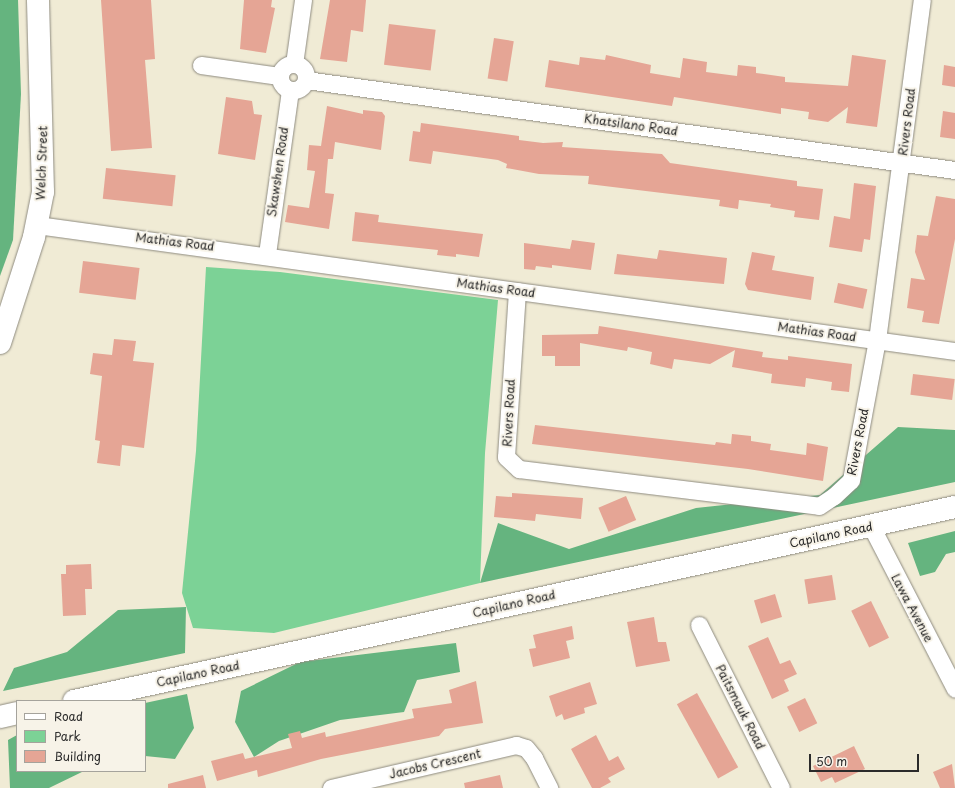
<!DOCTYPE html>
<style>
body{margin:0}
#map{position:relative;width:955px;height:788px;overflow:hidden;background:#f0ebd5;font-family:"Playpen Sans",sans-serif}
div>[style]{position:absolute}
.green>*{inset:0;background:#7cd296}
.forest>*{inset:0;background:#65b47f}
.building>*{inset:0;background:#e5a595;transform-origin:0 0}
.roads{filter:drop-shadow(0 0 1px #8e8b80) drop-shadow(0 0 1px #8e8b80)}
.minor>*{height:17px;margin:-8.5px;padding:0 8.5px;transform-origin:8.5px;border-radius:8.5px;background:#fff}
.minor>.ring{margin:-8.5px;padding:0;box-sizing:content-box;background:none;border:17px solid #fff;border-radius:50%}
.tertiary>*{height:22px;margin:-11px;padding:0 11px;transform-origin:11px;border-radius:11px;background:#fff}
span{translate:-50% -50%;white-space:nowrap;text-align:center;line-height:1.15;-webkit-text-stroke:4px #f7f3e8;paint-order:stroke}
.street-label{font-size:12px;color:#2b2b2b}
.legend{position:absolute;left:16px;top:700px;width:130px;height:72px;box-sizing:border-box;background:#f7f3e8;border:1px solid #a5a39c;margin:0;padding:5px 7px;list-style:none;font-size:12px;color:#2b2b2b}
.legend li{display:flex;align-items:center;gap:8px;height:20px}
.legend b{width:20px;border:1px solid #a5a39c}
.scale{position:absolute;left:809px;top:754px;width:110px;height:18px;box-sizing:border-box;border:2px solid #2b2b2b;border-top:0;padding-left:5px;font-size:12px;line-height:14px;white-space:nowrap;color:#2b2b2b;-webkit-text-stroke:3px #f7f3e8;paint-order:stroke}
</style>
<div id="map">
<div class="green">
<i style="clip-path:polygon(206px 267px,280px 272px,498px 300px,485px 453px,480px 583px,274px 633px,193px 628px,182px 593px,196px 451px)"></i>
</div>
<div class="forest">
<i style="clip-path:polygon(0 0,18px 0,21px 94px,13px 240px,0 276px)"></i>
<i style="clip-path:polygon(898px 427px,955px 430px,955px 482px,480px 583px,498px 523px,569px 549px,696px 508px,820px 495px)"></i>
<i style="clip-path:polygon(955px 531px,955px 552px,946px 554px,935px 572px,920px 576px,908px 543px)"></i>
<i style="clip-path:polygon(186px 607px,185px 653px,3px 691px,14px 668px,67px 652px,118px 610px)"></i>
<i style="clip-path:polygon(456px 643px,460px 672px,417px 680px,404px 712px,340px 720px,279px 741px,254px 757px,235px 722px,241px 691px,300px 662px)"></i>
<i style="clip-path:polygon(187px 694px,194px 728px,175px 759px,145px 756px,145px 703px)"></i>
<i style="clip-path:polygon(17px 735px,17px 771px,84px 771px,49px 788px,10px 788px,8px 740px)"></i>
</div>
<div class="building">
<i style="clip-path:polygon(101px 0,151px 0,155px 59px,145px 60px,152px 148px,111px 151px)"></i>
<i style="clip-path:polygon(244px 0,272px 0,271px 7px,275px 8px,266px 53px,240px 49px)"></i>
<i style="clip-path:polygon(330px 0,366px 0,363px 32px,351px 30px,347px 62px,320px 59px)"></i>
<i style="left:389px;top:24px;width:47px;height:41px;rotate:7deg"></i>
<i style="left:494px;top:38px;width:20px;height:41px;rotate:9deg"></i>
<i style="clip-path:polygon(606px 55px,651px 65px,650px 73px,680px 78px,683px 58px,707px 62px,706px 72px,737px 76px,738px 65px,756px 67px,756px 73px,785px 77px,785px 82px,848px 86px,852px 55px,886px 60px,877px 127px,846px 123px,848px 107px,828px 122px,808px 119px,809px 112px,781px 108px,781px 114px,674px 97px,672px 106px,545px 87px,549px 60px,579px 65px,580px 57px,605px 60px)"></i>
<i style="clip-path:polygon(944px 65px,955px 67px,955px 87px,942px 85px)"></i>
<i style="clip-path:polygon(226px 97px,252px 101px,254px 114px,262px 115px,255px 160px,218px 154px)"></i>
<i style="clip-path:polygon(327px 106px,363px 114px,363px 110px,382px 112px,385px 116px,381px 150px,335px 142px,333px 159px,328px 159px,325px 193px,334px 194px,329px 229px,285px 222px,288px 205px,309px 208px,315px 171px,307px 170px,309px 145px,321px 146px)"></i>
<i style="clip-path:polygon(943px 111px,955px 113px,955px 139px,940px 137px)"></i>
<i style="clip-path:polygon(421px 123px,519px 136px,519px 140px,543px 143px,563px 142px,562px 147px,662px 154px,670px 163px,797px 181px,797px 186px,823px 189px,819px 220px,794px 217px,795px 211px,770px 207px,771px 204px,739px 200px,738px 209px,719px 206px,720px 200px,588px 184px,589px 176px,539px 174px,506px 168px,507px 164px,498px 160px,433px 151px,431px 164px,409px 161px,413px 131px,420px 132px)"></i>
<i style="left:106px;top:168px;width:70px;height:31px;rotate:6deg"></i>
<i style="clip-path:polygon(854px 183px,876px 186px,870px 240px,864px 239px,862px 252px,829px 247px,834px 216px,850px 219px)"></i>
<i style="clip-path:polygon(936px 196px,955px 199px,955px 239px,939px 324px,922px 322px,924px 311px,907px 308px,911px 278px,925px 280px,915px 252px,917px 235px,928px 236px)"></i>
<i style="clip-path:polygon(355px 212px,379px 215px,378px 222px,483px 234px,479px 257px,456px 254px,456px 257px,437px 255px,438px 250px,352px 241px)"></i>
<i style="clip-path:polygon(572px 240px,595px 243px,591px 270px,552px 265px,552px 268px,536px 266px,535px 270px,524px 269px,524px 243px,570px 249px)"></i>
<i style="clip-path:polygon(659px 250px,727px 258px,724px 284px,614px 274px,617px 254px,657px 259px)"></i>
<i style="clip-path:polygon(752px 252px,775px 256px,772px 270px,814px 277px,811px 300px,748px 290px,745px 284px)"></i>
<i style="left:83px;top:261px;width:57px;height:32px;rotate:7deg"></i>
<i style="left:838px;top:283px;width:30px;height:20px;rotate:12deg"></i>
<i style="clip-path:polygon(599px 326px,763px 352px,762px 357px,788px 360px,788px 356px,852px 364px,849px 392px,831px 390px,832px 382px,806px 378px,805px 387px,771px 383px,772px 374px,732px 367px,735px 350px,710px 364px,674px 359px,672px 369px,650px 364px,652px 352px,628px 347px,627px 351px,580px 343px,580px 366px,555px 366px,555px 356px,542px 356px,542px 335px,598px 334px)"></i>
<i style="clip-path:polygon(114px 339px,136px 341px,133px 361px,154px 363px,144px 448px,122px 445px,120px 466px,97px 463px,100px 441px,95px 440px,102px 376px,90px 374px,93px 353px,112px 355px)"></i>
<i style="left:913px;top:374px;width:42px;height:21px;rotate:7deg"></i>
<i style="clip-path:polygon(535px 425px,715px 445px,716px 442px,731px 444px,732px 434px,751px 436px,751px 441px,771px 444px,770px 450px,806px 455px,807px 443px,828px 447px,823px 481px,748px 469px,532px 444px)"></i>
<i style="clip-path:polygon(512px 493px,583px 498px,581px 519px,536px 514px,535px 521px,494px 517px,496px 496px,512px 497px)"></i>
<i style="left:626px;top:496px;width:26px;height:30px;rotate:67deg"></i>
<i style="clip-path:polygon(91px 564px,92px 589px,85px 589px,86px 615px,63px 616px,61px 574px,66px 574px,66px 565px)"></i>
<i style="left:832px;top:575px;width:25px;height:28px;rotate:81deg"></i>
<i style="left:775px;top:594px;width:24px;height:22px;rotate:73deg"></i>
<i style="left:871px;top:601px;width:41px;height:22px;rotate:64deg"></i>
<i style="clip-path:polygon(654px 617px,658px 642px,666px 642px,670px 661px,636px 667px,627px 622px)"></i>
<i style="clip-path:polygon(572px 626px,574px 639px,566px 641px,570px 658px,533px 667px,529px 649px,536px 648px,533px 635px)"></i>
<i style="clip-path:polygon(768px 637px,780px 664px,790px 660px,797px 674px,784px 680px,789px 691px,772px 699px,748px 646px)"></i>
<i style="clip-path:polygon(476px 681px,483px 723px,445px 729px,439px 736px,321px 759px,258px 777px,257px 770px,217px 781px,211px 761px,243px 753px,245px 759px,292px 748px,288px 734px,300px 731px,302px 738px,325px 732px,326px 737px,414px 718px,412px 709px,452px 703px,449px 690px)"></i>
<i style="clip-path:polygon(590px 682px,597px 704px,584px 708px,585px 713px,564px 720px,562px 714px,556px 717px,549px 696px)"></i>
<i style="left:697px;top:693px;width:85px;height:23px;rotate:61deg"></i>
<i style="left:805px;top:698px;width:28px;height:20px;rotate:64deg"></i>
<i style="clip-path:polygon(596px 735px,609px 761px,618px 756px,625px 769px,608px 778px,611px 782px,600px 788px,592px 788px,571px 749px)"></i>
<i style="clip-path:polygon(854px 746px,865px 769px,835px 783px,832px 777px,821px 782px,813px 766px)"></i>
<i style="clip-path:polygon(952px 764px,955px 788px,940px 788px,933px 772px)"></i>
<i style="clip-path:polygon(203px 775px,206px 788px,168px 788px,168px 784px)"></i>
<i style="clip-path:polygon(500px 775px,503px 788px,465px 788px,464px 783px)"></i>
</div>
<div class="roads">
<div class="minor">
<i class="ring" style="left:280px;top:64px;width:9px;height:9px"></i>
<i style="left:294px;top:64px;width:65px;rotate:-82deg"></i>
<i style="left:201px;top:65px;width:79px;rotate:8deg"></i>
<i style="left:306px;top:80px;width:655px;rotate:7.9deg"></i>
<i style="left:37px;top:225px;width:927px;rotate:7.82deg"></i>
<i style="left:267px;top:254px;width:165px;rotate:-82deg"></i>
<i style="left:517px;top:291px;width:166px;rotate:93.8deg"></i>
<i style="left:506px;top:457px;width:18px;rotate:43deg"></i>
<i style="left:519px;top:469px;width:302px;rotate:7deg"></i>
<i style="left:819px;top:506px;width:18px;rotate:-34deg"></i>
<i style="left:834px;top:496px;width:23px;rotate:-43deg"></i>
<i style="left:851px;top:480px;width:142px;rotate:-79.5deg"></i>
<i style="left:877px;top:340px;width:343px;rotate:-82.5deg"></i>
<i style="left:871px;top:526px;width:183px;rotate:62.7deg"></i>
<i style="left:699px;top:625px;width:182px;rotate:63.3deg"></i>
<i style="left:331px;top:788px;width:190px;rotate:-13.1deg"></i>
<i style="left:516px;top:745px;width:10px;rotate:17deg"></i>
<i style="left:526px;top:748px;width:13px;rotate:51deg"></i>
<i style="left:534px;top:758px;width:34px;rotate:63deg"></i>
</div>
<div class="tertiary">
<i style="left:0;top:343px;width:111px;rotate:-72.2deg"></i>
<i style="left:34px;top:237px;width:46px;rotate:-78.7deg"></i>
<i style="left:43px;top:192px;width:192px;rotate:-91.5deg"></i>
<i style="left:74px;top:701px;width:902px;rotate:-12.42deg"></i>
<i style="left:0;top:717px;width:17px;rotate:-13deg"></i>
</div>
</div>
<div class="street-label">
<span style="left:907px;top:122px;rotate:-83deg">Rivers Road</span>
<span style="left:631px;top:125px;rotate:8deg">Khatsilano Road</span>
<span style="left:42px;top:163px;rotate:-88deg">Welch Street</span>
<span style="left:278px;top:172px;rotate:-82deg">Skawshen Road</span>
<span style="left:175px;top:242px;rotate:7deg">Mathias Road</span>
<span style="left:496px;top:288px;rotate:8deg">Mathias Road</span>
<span style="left:817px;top:332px;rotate:8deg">Mathias Road</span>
<span style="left:509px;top:413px;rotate:-87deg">Rivers Road</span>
<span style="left:858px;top:442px;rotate:-79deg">Rivers Road</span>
<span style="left:831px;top:535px;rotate:-12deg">Capilano Road</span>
<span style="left:514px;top:604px;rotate:-13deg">Capilano Road</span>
<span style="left:912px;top:608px;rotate:62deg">Lawa Avenue</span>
<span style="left:198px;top:674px;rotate:-12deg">Capilano Road</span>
<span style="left:740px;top:707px;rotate:63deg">Paitsmauk Road</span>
<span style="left:435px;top:764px;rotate:-13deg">Jacobs Crescent</span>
</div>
<ul class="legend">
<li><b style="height:5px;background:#fff"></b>Road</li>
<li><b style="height:11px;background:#7cd296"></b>Park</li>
<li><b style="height:11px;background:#e5a595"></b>Building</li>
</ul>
<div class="scale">50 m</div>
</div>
